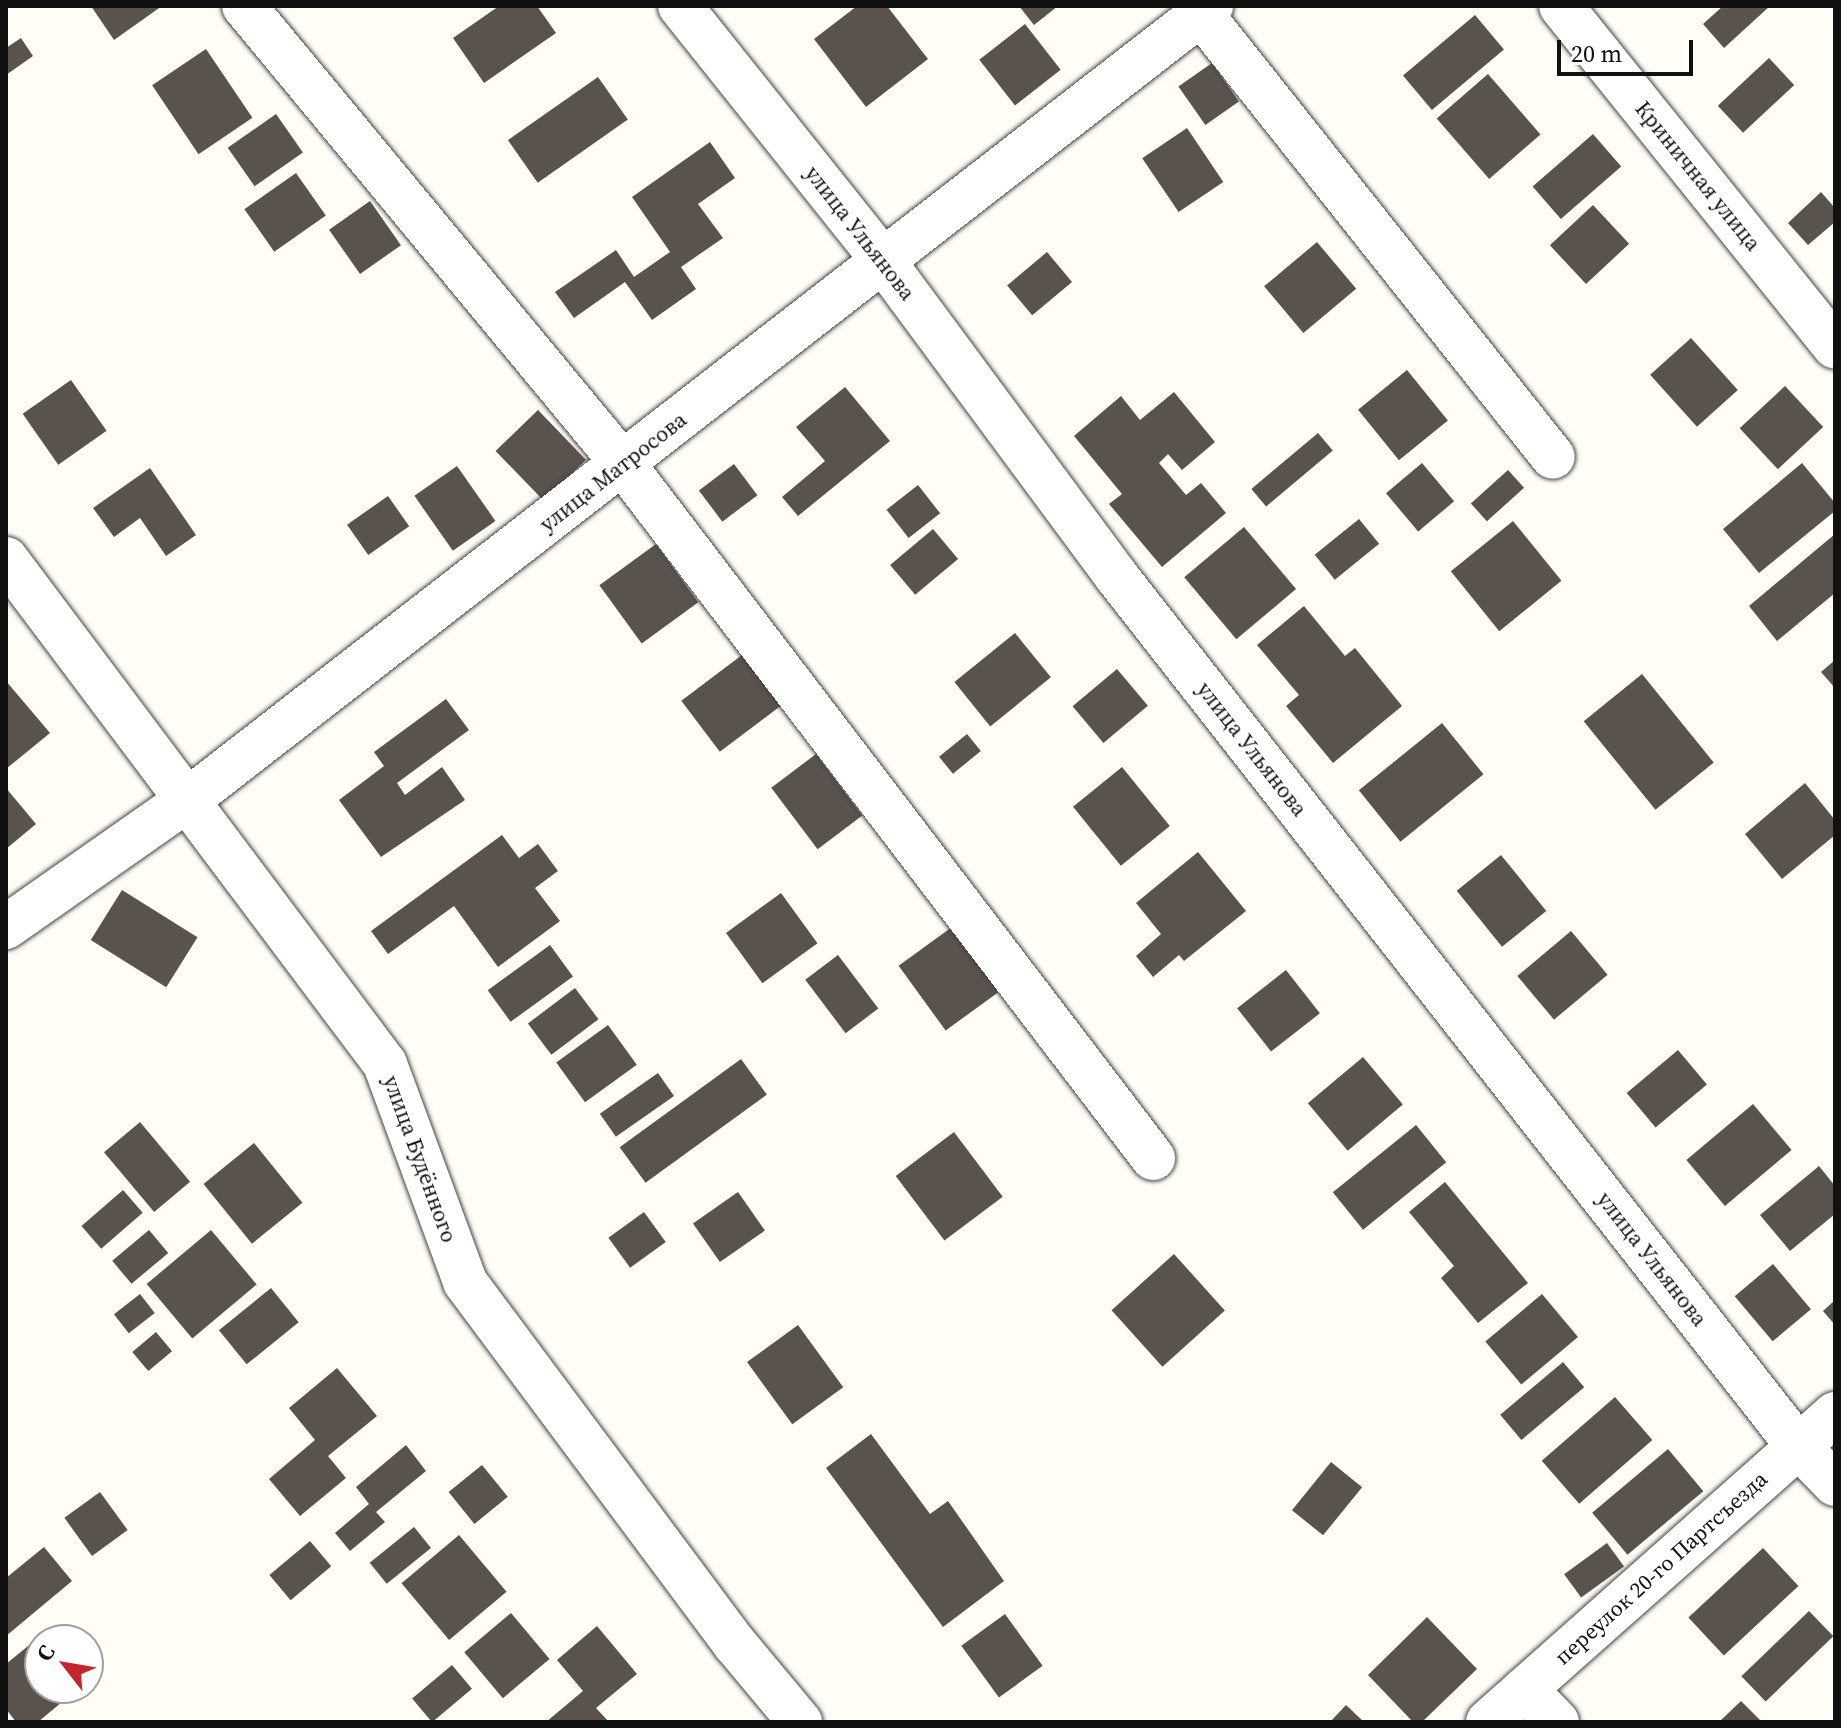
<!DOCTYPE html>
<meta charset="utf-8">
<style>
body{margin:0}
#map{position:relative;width:1841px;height:1728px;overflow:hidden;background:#fffdf5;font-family:"Source Serif 4",serif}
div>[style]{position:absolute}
.building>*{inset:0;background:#5a524d;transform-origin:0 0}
.roads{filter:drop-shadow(0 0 2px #444) drop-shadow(0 0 2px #444)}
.minor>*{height:44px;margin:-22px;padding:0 22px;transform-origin:22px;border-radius:22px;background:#fff}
span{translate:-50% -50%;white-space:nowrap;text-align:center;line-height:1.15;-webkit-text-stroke:8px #fff;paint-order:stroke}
.street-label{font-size:22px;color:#111}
.frame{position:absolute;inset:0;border:8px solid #111;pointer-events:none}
.north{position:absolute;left:24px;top:1624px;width:80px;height:80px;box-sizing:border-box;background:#fff;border:2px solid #a0a0a0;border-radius:50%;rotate:301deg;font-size:22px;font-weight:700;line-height:32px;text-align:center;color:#111}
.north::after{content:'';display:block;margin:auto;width:28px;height:36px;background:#c4262e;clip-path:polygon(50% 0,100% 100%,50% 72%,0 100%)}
.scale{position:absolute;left:1557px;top:40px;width:136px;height:36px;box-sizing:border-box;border:4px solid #111;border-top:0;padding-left:10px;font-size:24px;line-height:28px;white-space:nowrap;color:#111;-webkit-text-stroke:6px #fff;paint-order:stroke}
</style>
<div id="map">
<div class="building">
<i style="clip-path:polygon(91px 6px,162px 6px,114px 40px)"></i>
<i style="clip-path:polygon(499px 6px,537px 6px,556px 33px,484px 83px,453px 38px)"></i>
<i style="clip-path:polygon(857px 6px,887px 6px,928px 59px,866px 107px,814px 39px)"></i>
<i style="clip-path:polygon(1019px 6px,1058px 6px,1034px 25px)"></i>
<i style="clip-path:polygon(1723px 6px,1770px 6px,1724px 48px,1703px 24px)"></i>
<i style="left:1475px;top:15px;width:45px;height:94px;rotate:50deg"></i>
<i style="left:1025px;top:24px;width:58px;height:58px;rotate:52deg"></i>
<i style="clip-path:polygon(21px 38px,33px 56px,6px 75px,6px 48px)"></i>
<i style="left:206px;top:49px;width:83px;height:65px;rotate:56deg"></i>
<i style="left:1769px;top:58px;width:37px;height:70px;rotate:47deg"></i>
<i style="left:1212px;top:63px;width:47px;height:41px;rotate:55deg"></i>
<i style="left:1488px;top:74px;width:80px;height:68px;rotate:49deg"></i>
<i style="left:598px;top:77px;width:52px;height:110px;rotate:55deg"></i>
<i style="left:276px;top:114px;width:47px;height:59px;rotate:55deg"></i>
<i style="left:1187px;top:128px;width:65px;height:54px;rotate:56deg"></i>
<i style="left:1593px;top:134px;width:43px;height:80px;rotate:49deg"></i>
<i style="clip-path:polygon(710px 142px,735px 178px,698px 204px,723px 238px,681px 267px,696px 289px,652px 320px,625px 282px,574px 318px,555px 292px,616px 250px,634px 277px,670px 252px,632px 197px)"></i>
<i style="left:296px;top:173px;width:52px;height:63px;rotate:55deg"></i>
<i style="clip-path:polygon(1821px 192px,1835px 208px,1835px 222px,1808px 245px,1788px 223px)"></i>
<i style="left:370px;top:201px;width:54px;height:50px;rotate:55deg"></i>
<i style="left:1593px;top:205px;width:53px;height:59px;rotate:47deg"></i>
<i style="left:1317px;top:242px;width:61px;height:69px;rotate:50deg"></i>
<i style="left:1047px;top:252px;width:39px;height:52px;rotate:50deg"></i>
<i style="left:1691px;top:338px;width:70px;height:55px;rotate:48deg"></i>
<i style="left:1407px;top:370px;width:65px;height:63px;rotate:51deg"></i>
<i style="left:71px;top:380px;width:62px;height:59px;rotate:55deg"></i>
<i style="left:1785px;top:386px;width:56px;height:62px;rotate:47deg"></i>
<i style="clip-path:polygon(845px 387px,890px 441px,798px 516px,782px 497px,825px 461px,796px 427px)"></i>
<i style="clip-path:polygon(1174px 392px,1215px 442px,1182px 470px,1168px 454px,1159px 463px,1186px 495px,1201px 483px,1226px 513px,1162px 567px,1109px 504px,1122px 494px,1074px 436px,1121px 396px,1140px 420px)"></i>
<i style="left:538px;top:410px;width:69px;height:59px;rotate:46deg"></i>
<i style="left:1318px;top:433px;width:23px;height:87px;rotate:50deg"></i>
<i style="left:1422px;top:463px;width:50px;height:47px;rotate:50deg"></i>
<i style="clip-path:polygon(1802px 463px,1835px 503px,1835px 511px,1759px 573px,1723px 529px)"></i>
<i style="left:734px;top:464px;width:39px;height:44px;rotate:53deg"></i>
<i style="left:457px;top:466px;width:67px;height:52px;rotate:55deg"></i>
<i style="clip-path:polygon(150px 468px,196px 535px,166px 556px,140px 518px,114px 537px,93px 508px)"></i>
<i style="left:1508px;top:470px;width:24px;height:50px;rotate:48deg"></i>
<i style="left:918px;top:485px;width:36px;height:40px;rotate:52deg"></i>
<i style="left:388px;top:496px;width:37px;height:50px;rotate:55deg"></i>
<i style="left:1359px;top:519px;width:32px;height:57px;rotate:51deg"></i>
<i style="left:1513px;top:521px;width:77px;height:80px;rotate:51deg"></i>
<i style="left:1244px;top:527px;width:81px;height:78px;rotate:50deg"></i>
<i style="left:933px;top:529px;width:39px;height:56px;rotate:50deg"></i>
<i style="clip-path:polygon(1835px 534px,1835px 593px,1777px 641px,1749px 606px)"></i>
<i style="left:656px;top:544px;width:72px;height:70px;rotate:54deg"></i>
<i style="clip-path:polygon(1304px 606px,1345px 656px,1355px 648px,1402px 706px,1333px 763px,1286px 706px,1299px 695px,1257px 645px)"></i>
<i style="left:1015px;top:633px;width:57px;height:78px;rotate:51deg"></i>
<i style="left:742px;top:655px;width:64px;height:76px;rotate:53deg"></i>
<i style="clip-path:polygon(1835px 660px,1835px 688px,1821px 672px)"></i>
<i style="left:1117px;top:669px;width:48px;height:58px;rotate:50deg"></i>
<i style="left:1642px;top:674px;width:114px;height:75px;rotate:51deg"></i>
<i style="clip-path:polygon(6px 681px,50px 733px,6px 769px)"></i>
<i style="clip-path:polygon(446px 699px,469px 730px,397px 783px,405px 795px,442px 767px,465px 800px,381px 857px,339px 800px,384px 766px,374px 752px)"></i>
<i style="left:1442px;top:723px;width:66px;height:107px;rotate:51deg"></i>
<i style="left:967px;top:734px;width:22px;height:36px;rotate:51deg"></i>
<i style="left:816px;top:754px;width:77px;height:56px;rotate:53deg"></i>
<i style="left:1122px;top:767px;width:76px;height:63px;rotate:51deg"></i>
<i style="clip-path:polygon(1805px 783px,1835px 820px,1835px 835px,1782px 879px,1745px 834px)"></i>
<i style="clip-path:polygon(6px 788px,36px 824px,6px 849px)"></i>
<i style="clip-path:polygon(502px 835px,519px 858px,538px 844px,558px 871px,535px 888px,560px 921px,498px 967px,454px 906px,388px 954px,371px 931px)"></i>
<i style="clip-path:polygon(1198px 852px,1246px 911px,1184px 961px,1179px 955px,1153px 977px,1136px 956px,1161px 934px,1136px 903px)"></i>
<i style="left:1501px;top:855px;width:72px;height:57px;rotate:51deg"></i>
<i style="left:122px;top:890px;width:89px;height:59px;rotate:32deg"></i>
<i style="left:781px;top:893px;width:62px;height:68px;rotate:54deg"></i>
<i style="left:952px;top:927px;width:80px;height:66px;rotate:54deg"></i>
<i style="left:1571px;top:931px;width:57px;height:70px;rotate:50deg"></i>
<i style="left:550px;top:945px;width:39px;height:77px;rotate:54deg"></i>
<i style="left:838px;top:955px;width:67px;height:41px;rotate:53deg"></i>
<i style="left:1286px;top:970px;width:55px;height:62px;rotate:52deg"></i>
<i style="left:575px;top:988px;width:39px;height:59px;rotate:53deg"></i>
<i style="left:608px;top:1025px;width:49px;height:64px;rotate:54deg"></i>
<i style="left:1678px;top:1050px;width:45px;height:67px;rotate:50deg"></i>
<i style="left:1363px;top:1057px;width:62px;height:72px;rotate:50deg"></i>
<i style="left:741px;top:1059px;width:44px;height:150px;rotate:54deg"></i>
<i style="left:658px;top:1073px;width:28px;height:71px;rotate:55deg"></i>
<i style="left:1753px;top:1104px;width:60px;height:87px;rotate:50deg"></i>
<i style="left:140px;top:1122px;width:78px;height:47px;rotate:50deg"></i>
<i style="left:1416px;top:1125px;width:48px;height:107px;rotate:51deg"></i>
<i style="left:954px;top:1132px;width:81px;height:73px;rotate:53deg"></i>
<i style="left:254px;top:1143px;width:77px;height:65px;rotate:51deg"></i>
<i style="clip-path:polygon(1819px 1166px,1835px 1186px,1835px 1214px,1790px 1251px,1760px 1215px)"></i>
<i style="clip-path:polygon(1445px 1182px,1528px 1283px,1478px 1323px,1441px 1278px,1454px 1266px,1409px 1212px)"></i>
<i style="left:123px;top:1190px;width:30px;height:55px;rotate:49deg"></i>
<i style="left:738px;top:1192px;width:47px;height:55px;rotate:55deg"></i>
<i style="left:644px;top:1212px;width:37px;height:44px;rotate:54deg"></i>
<i style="left:149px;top:1230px;width:30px;height:48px;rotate:50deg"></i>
<i style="left:211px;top:1230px;width:71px;height:84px;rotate:50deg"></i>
<i style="left:1174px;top:1254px;width:76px;height:84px;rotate:48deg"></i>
<i style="left:1773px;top:1264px;width:59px;height:50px;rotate:50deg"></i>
<i style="left:271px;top:1288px;width:44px;height:67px;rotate:51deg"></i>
<i style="left:140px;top:1294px;width:24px;height:33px;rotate:52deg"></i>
<i style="left:1542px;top:1294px;width:56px;height:74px;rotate:50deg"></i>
<i style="clip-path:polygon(1835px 1300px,1835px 1325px,1823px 1311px)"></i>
<i style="left:798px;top:1325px;width:77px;height:63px;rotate:54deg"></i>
<i style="left:156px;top:1332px;width:25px;height:31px;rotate:50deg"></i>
<i style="left:1563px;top:1362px;width:33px;height:82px;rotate:50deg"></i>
<i style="clip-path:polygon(337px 1368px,377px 1416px,328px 1456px,346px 1478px,300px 1516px,269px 1479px,315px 1440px,289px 1408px)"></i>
<i style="left:1615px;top:1397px;width:57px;height:97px;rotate:49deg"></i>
<i style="clip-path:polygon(871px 1434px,930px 1514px,948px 1501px,1004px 1581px,943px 1627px,826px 1468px)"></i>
<i style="clip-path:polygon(406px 1445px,426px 1471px,376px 1512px,385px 1522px,350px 1551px,335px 1533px,369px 1504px,356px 1487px)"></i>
<i style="left:1668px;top:1449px;width:55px;height:99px;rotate:50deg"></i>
<i style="left:1331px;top:1462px;width:40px;height:62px;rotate:39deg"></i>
<i style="left:482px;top:1465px;width:41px;height:43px;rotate:51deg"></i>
<i style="left:100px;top:1492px;width:47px;height:44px;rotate:54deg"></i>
<i style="left:414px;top:1527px;width:27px;height:57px;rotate:51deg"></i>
<i style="left:459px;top:1535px;width:74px;height:75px;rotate:50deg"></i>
<i style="left:310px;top:1541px;width:33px;height:53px;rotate:50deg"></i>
<i style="left:1607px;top:1543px;width:29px;height:53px;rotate:54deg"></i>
<i style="clip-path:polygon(44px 1547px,72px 1581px,6px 1636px,6px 1578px)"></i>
<i style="left:1763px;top:1548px;width:52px;height:102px;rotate:47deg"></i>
<i style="left:1809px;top:1611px;width:35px;height:94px;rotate:46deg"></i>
<i style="left:511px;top:1613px;width:60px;height:61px;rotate:50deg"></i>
<i style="left:1005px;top:1614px;width:64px;height:54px;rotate:54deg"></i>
<i style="clip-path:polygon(1427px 1617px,1477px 1669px,1422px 1722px,1413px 1722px,1368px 1675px)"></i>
<i style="clip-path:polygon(597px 1626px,637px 1674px,596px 1708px,609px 1722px,546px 1722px,583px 1691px,557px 1660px)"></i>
<i style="clip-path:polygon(33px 1642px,40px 1651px,40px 1688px,74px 1692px,38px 1722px,16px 1722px,6px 1709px,6px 1664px)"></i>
<i style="left:452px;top:1665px;width:31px;height:52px;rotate:50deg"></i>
<i style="clip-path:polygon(1741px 1701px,1762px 1722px,1719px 1722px)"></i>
<i style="clip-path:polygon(1346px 1705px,1364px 1722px,1330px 1722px)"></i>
</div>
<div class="roads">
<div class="minor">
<i style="left:244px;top:6px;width:596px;rotate:50.38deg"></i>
<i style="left:624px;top:465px;width:872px;rotate:52.64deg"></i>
<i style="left:680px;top:6px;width:327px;rotate:51.4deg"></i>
<i style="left:884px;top:262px;width:392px;rotate:53.5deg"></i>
<i style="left:1117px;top:577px;width:1104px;rotate:51.92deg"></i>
<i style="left:1798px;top:1446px;width:53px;rotate:45.8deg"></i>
<i style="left:1561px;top:6px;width:437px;rotate:51.2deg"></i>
<i style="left:1202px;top:15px;width:564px;rotate:51.55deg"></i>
<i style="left:6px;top:559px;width:631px;rotate:53.11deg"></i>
<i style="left:385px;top:1064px;width:232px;rotate:69.8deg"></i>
<i style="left:465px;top:1282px;width:452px;rotate:53.3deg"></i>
<i style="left:735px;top:1644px;width:102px;rotate:50.2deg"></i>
<i style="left:6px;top:927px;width:223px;rotate:-35deg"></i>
<i style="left:189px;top:799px;width:1294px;rotate:-37.81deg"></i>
<i style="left:1525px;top:1689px;width:46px;rotate:45.9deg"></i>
<i style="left:1488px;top:1722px;width:464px;rotate:-41.6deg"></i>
</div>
</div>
<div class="street-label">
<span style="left:1698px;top:176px;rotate:51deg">Криничная улица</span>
<span style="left:860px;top:233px;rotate:52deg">улица Ульянова</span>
<span style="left:613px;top:472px;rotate:-38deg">улица Матросова</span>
<span style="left:1252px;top:749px;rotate:52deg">улица Ульянова</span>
<span style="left:420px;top:1159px;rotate:70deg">улица Будённого</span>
<span style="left:1652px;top:1259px;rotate:52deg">улица Ульянова</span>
<span style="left:1661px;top:1568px;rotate:-42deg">переулок 20-го Партсъезда</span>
</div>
<div class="frame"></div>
<div class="north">С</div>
<div class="scale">20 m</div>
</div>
